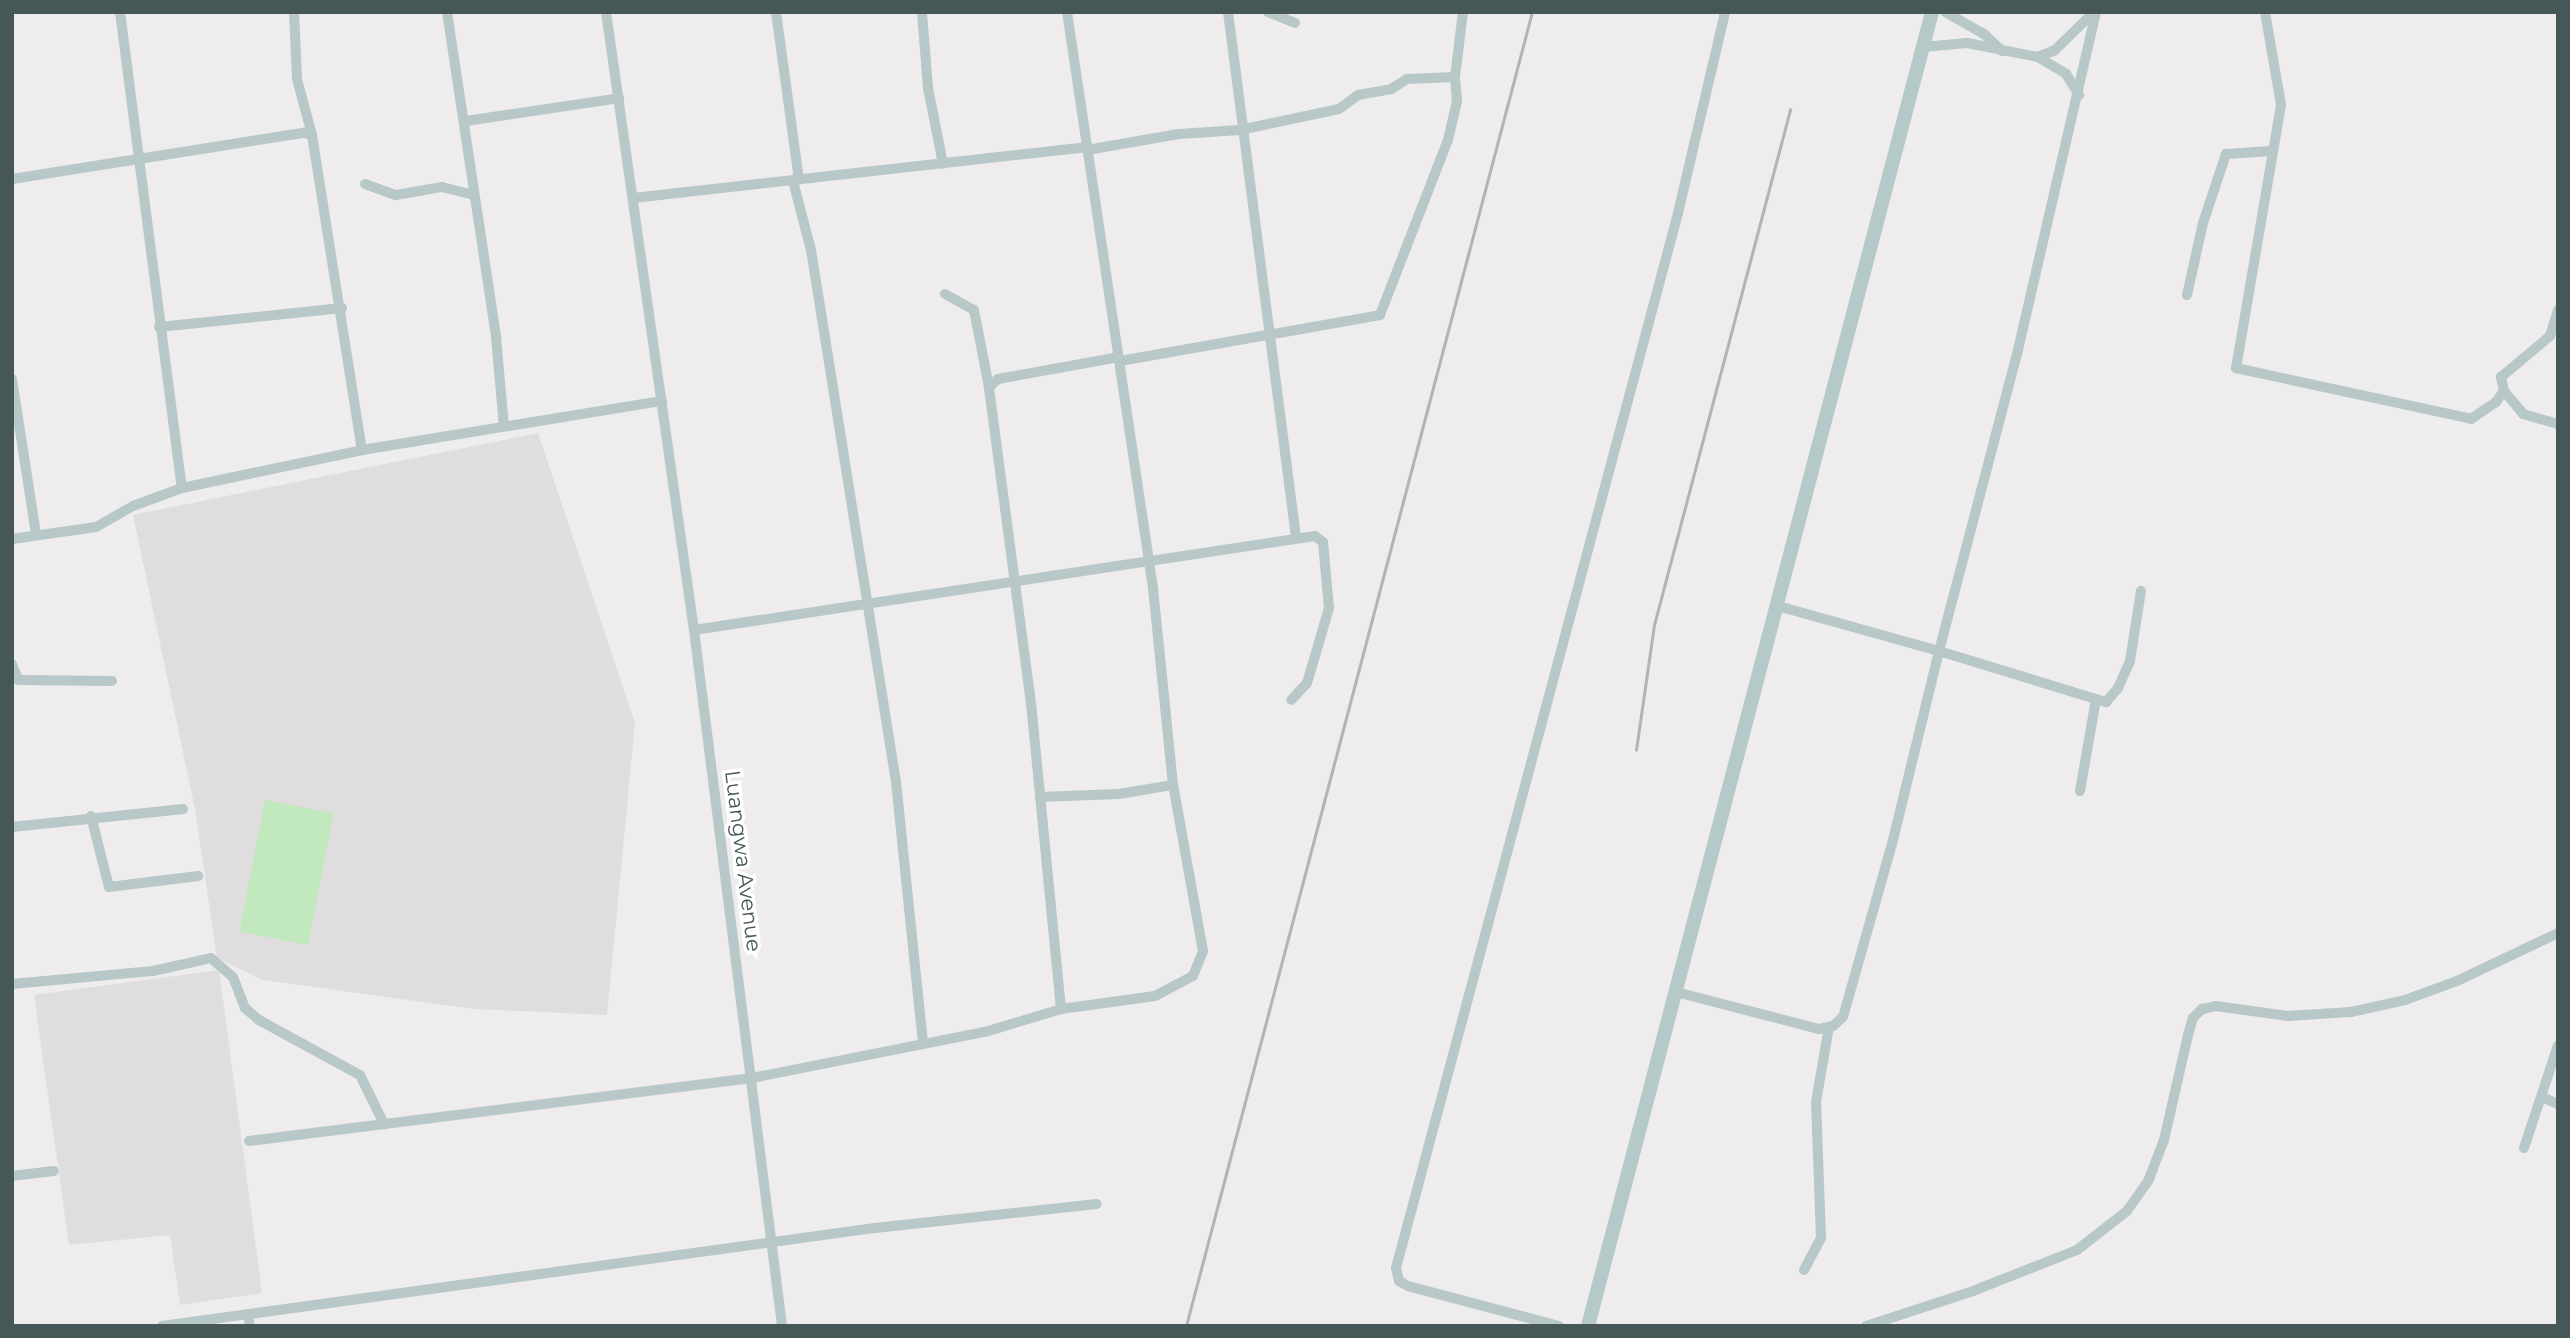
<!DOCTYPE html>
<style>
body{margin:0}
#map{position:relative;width:2570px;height:1338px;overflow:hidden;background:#eeeced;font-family:Montserrat,sans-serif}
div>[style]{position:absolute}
.education>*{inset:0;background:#dfddde}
.green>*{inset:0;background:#c1e9bd;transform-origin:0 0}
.street>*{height:10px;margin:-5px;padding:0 5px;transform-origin:5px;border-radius:5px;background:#b8c7c7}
.secondary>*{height:14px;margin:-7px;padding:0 7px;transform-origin:7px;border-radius:7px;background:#b6c9c9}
.rail>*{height:2.5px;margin:-1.25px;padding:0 1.25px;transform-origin:1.25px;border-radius:1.25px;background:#aeb5b6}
span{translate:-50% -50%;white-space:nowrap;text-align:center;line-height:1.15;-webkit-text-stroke:7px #fff;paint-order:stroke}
.street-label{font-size:21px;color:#465757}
.frame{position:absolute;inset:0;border:14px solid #465757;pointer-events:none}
</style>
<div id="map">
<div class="education">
<i style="clip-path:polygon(538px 433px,635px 723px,607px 1015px,474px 1009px,263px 980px,217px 958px,195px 809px,133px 515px)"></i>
<i style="clip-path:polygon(219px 970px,262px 1293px,180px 1305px,170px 1235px,69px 1245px,34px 995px)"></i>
</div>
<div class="green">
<i style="left:265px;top:800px;width:70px;height:134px;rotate:11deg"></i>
</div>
<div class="street">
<i style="left:120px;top:12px;width:480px;rotate:82.6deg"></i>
<i style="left:294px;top:12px;width:67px;rotate:87.4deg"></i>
<i style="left:297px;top:79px;width:58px;rotate:75deg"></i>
<i style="left:447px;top:12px;width:329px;rotate:81.4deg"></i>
<i style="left:496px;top:337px;width:90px;rotate:84.9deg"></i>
<i style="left:606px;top:12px;width:624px;rotate:81.9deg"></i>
<i style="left:694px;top:630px;width:702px;rotate:82.79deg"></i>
<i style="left:776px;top:12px;width:169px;rotate:82.2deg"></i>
<i style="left:922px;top:12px;width:76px;rotate:85.5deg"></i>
<i style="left:928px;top:88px;width:77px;rotate:78.8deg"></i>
<i style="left:1228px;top:12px;width:529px;rotate:82.62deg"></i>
<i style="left:1268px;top:12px;width:29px;rotate:22deg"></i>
<i style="left:1945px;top:12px;width:45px;rotate:29.4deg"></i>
<i style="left:1984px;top:34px;width:25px;rotate:43deg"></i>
<i style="left:2096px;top:12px;width:347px;rotate:103deg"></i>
<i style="left:2018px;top:350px;width:311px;rotate:104.7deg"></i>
<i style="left:1939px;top:651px;width:175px;rotate:17deg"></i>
<i style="left:2106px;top:702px;width:18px;rotate:-49deg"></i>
<i style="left:2118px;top:688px;width:30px;rotate:-66deg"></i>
<i style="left:2130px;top:661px;width:71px;rotate:-81.1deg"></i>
<i style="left:2265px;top:12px;width:94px;rotate:80.2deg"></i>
<i style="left:2281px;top:105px;width:267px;rotate:99.7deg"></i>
<i style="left:2236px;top:368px;width:240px;rotate:12.2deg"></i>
<i style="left:2471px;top:419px;width:30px;rotate:-34deg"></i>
<i style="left:2496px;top:402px;width:14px;rotate:-54deg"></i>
<i style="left:1923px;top:47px;width:44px;rotate:-5.2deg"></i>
<i style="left:1967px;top:43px;width:72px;rotate:11.2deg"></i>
<i style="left:2038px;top:57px;width:18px;rotate:-22deg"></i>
<i style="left:2055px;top:50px;width:54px;rotate:-44.3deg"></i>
<i style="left:2038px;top:57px;width:33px;rotate:31deg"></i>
<i style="left:2066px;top:74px;width:25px;rotate:58deg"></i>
<i style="left:466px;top:121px;width:155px;rotate:-8.5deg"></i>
<i style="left:1087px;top:150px;width:93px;rotate:-9.9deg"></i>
<i style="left:1179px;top:134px;width:61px;rotate:-3.8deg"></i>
<i style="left:1240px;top:130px;width:101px;rotate:-12deg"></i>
<i style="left:1339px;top:109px;width:24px;rotate:-36deg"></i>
<i style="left:1358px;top:95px;width:34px;rotate:-10deg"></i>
<i style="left:1391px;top:89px;width:19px;rotate:-32deg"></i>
<i style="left:1407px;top:79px;width:48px;rotate:-2.4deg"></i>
<i style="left:1455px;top:77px;width:65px;rotate:-83deg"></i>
<i style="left:12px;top:179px;width:296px;rotate:-9deg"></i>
<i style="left:304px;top:133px;width:8px;rotate:14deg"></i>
<i style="left:312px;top:135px;width:319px;rotate:81deg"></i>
<i style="left:793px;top:181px;width:71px;rotate:75.4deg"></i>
<i style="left:811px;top:250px;width:539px;rotate:80.92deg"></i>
<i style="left:896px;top:782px;width:263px;rotate:84.1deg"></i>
<i style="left:365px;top:184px;width:33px;rotate:20deg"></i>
<i style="left:396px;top:195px;width:47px;rotate:-9.9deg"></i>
<i style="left:442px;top:187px;width:32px;rotate:14deg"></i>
<i style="left:633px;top:198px;width:456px;rotate:-6.4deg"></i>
<i style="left:945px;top:294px;width:33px;rotate:29deg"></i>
<i style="left:974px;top:310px;width:78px;rotate:79deg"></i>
<i style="left:2187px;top:295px;width:74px;rotate:-77.5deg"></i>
<i style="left:2203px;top:223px;width:73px;rotate:-71.6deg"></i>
<i style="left:2226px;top:154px;width:46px;rotate:-3.7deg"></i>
<i style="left:2558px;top:310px;width:27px;rotate:107deg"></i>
<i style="left:2550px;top:336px;width:64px;rotate:140.1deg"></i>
<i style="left:2501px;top:377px;width:14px;rotate:78deg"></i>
<i style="left:2504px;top:391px;width:30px;rotate:50deg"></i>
<i style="left:2523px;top:414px;width:36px;rotate:16deg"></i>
<i style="left:159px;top:327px;width:184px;rotate:-5.9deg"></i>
<i style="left:1120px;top:361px;width:264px;rotate:-10deg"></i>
<i style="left:1380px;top:315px;width:188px;rotate:-68.8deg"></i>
<i style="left:1448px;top:140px;width:40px;rotate:-77deg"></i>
<i style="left:1457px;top:101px;width:24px;rotate:-95deg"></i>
<i style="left:12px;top:379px;width:157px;rotate:81.2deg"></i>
<i style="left:12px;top:539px;width:85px;rotate:-8.1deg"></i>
<i style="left:96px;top:527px;width:43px;rotate:-29.6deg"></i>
<i style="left:133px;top:506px;width:52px;rotate:-20.2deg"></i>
<i style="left:182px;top:488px;width:184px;rotate:-11.9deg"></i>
<i style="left:362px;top:450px;width:304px;rotate:-9.3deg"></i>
<i style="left:694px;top:630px;width:628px;rotate:-8.61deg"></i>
<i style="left:1315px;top:536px;width:10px;rotate:37deg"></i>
<i style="left:1323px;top:542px;width:66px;rotate:84.8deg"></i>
<i style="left:1329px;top:608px;width:78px;rotate:106.3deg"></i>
<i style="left:1307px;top:683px;width:23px;rotate:133deg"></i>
<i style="left:12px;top:664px;width:17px;rotate:69deg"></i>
<i style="left:18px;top:680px;width:94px;rotate:0.6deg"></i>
<i style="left:2080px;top:791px;width:93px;rotate:-80.1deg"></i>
<i style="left:1040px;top:797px;width:79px;rotate:-2.2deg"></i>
<i style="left:1119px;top:794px;width:55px;rotate:-9.5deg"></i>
<i style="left:91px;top:816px;width:73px;rotate:75.8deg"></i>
<i style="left:109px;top:887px;width:90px;rotate:-7deg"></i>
<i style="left:12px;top:827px;width:172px;rotate:-6deg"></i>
<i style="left:12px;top:984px;width:142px;rotate:-5.3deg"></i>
<i style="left:153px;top:971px;width:59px;rotate:-12.6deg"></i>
<i style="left:211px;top:958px;width:29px;rotate:41deg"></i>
<i style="left:233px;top:977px;width:33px;rotate:69deg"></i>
<i style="left:245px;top:1008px;width:18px;rotate:41deg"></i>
<i style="left:259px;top:1020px;width:115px;rotate:28.6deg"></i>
<i style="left:360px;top:1075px;width:55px;rotate:63.9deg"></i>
<i style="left:1676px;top:992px;width:148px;rotate:14.5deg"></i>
<i style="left:1819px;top:1029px;width:14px;rotate:-12deg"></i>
<i style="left:1833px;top:1026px;width:13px;rotate:-42deg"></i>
<i style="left:1843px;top:1017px;width:184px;rotate:-74.2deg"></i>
<i style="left:1893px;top:840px;width:195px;rotate:-76.3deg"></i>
<i style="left:1939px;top:651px;width:167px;rotate:-164.4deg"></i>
<i style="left:1061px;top:1009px;width:307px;rotate:-95.6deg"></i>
<i style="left:1031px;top:703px;width:319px;rotate:-97.6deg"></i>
<i style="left:989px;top:387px;width:12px;rotate:-42deg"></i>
<i style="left:998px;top:379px;width:123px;rotate:-10.3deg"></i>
<i style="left:2542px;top:1097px;width:17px;rotate:24deg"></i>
<i style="left:249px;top:1141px;width:507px;rotate:-7.14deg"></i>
<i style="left:752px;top:1078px;width:237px;rotate:-11.2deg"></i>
<i style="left:985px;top:1032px;width:79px;rotate:-16.8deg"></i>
<i style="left:1061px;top:1009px;width:95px;rotate:-7.9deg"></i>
<i style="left:1155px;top:996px;width:43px;rotate:-27.8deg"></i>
<i style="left:1193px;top:976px;width:27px;rotate:-68deg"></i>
<i style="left:1203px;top:951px;width:169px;rotate:-100.2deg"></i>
<i style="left:1173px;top:785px;width:198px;rotate:-95.8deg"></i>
<i style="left:1153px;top:588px;width:582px;rotate:-98.49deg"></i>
<i style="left:2524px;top:1148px;width:108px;rotate:-71.7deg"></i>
<i style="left:12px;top:1176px;width:42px;rotate:-6.8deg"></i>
<i style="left:1804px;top:1270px;width:36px;rotate:-62deg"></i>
<i style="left:1821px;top:1238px;width:136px;rotate:-92.1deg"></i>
<i style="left:1816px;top:1102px;width:76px;rotate:-80.2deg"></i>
<i style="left:248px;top:1314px;width:12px;rotate:81deg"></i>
<i style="left:162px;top:1326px;width:720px;rotate:-7.83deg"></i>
<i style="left:875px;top:1228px;width:223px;rotate:-6.2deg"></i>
<i style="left:1559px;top:1326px;width:156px;rotate:-165.2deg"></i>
<i style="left:1408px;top:1286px;width:10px;rotate:-151deg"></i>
<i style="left:1399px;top:1281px;width:13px;rotate:-103deg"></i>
<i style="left:1396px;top:1268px;width:1092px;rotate:-75.03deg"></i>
<i style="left:1678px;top:213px;width:206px;rotate:-76.8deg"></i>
<i style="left:1866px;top:1326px;width:113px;rotate:-18.1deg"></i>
<i style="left:1973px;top:1291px;width:112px;rotate:-21.5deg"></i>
<i style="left:2077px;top:1250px;width:63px;rotate:-38deg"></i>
<i style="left:2127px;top:1211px;width:39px;rotate:-55deg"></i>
<i style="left:2149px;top:1179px;width:42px;rotate:-69deg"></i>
<i style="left:2164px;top:1140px;width:108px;rotate:-77.1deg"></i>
<i style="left:2188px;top:1035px;width:18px;rotate:-74deg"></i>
<i style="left:2193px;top:1018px;width:13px;rotate:-45deg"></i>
<i style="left:2202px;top:1009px;width:14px;rotate:-12deg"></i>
<i style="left:2216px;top:1006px;width:73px;rotate:7.9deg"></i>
<i style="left:2288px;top:1016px;width:63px;rotate:-3.6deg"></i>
<i style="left:2351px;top:1012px;width:55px;rotate:-12.5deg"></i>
<i style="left:2405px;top:1000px;width:55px;rotate:-20.1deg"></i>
<i style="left:2457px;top:981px;width:112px;rotate:-25.4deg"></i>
</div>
<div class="secondary">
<i style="left:1588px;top:1326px;width:1358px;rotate:-75.33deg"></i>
</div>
<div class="rail">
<i style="left:1636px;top:750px;width:126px;rotate:-81.8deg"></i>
<i style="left:1654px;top:625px;width:533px;rotate:-75.21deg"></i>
<i style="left:1186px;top:1326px;width:1359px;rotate:-75.25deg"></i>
</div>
<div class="street-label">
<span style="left:743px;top:861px;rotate:83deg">Luangwa Avenue</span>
</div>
<div class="frame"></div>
</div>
